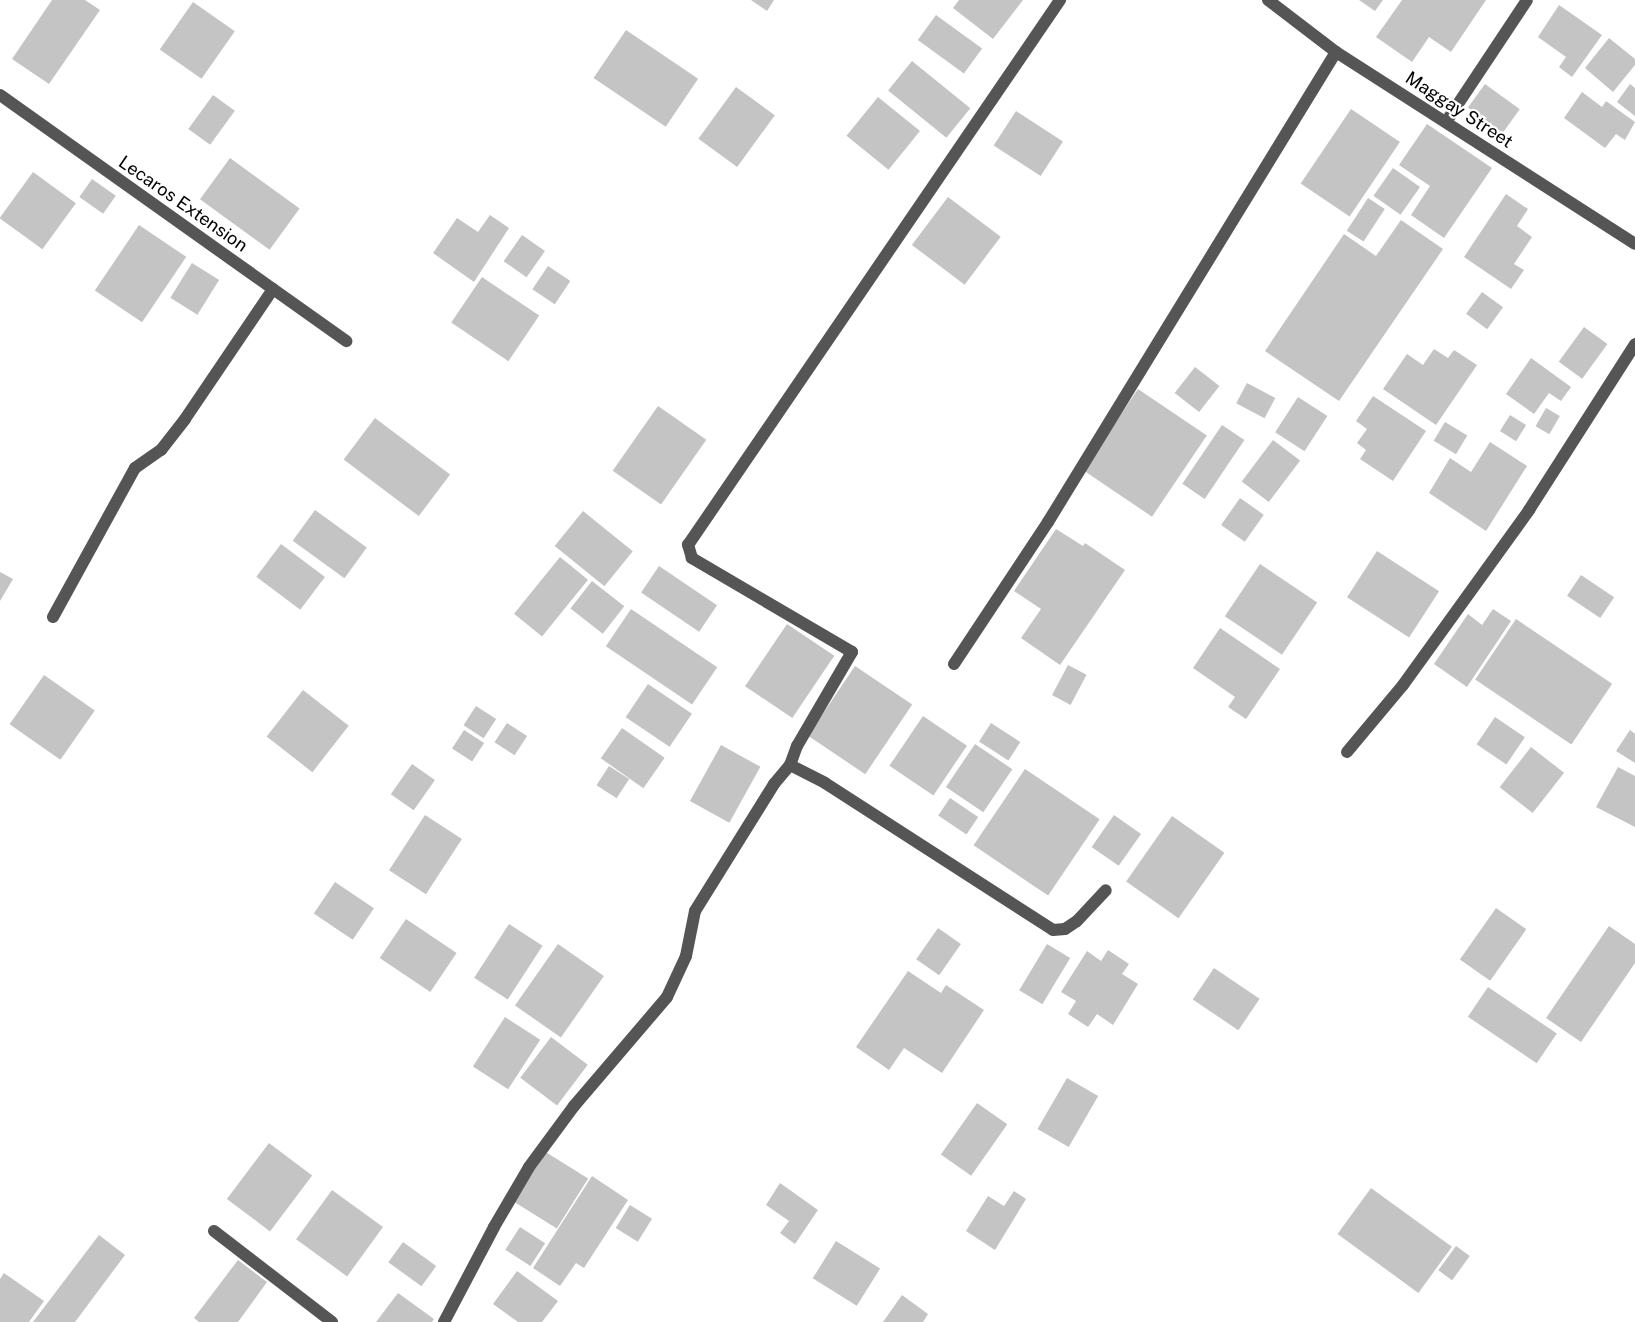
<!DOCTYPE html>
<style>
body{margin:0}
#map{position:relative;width:1635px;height:1322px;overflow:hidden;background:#fff;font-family:"Public Sans",sans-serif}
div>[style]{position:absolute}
.building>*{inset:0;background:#c4c4c4;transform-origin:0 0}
.street>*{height:12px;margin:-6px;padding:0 6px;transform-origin:6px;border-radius:6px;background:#555}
span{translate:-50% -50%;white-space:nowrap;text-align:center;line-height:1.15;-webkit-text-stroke:4.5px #fff;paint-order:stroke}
.street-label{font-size:18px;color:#000}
</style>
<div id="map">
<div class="building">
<i style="clip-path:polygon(52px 0,85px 0,100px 10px,49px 84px,12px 59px)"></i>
<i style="clip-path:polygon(751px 0,774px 0,767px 11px)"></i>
<i style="clip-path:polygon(959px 0,1023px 0,993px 39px,953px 8px)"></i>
<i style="clip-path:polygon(1359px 0,1383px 0,1375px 11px)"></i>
<i style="clip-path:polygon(1402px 0,1486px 0,1451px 52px,1429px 37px,1412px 62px,1376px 37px)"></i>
<i style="left:193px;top:2px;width:51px;height:58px;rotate:35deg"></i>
<i style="clip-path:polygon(1559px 5px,1602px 35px,1572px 77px,1559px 67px,1566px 57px,1538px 37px)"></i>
<i style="left:936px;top:15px;width:57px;height:31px;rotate:36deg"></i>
<i style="left:626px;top:30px;width:87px;height:58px;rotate:34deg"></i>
<i style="clip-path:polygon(1609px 38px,1635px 59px,1635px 65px,1613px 92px,1585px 68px)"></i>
<i style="left:912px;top:61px;width:75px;height:38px;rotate:39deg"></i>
<i style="left:1485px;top:84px;width:43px;height:29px;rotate:36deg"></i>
<i style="clip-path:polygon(1630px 84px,1635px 88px,1635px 116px,1617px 102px)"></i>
<i style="left:736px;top:87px;width:48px;height:64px;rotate:36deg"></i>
<i style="clip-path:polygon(1582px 92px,1602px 107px,1606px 101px,1635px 122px,1625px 140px,1616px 134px,1605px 148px,1564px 118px)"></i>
<i style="left:213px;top:95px;width:27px;height:42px;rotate:36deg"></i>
<i style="left:878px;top:97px;width:54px;height:50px;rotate:39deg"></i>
<i style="left:1351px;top:109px;width:59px;height:90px;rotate:34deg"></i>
<i style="left:1016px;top:111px;width:56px;height:41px;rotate:33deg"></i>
<i style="clip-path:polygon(1427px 124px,1492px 168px,1444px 238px,1411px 215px,1430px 186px,1399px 165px)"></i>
<i style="left:230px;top:158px;width:86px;height:51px;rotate:36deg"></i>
<i style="left:1393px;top:168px;width:33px;height:34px;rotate:35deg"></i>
<i style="left:33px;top:172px;width:53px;height:57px;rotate:36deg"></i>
<i style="left:92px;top:179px;width:29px;height:22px;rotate:35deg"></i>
<i style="clip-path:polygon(1506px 194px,1528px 209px,1517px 226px,1532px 237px,1514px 264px,1524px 270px,1511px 289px,1464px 257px)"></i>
<i style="left:948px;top:197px;width:66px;height:60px;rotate:37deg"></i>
<i style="left:1368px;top:198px;width:20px;height:39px;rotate:33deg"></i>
<i style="clip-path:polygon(490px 215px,509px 228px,474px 282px,433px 253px,457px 218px,478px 232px)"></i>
<i style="clip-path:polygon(1401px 220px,1443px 249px,1339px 401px,1265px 351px,1344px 234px,1376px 256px)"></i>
<i style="left:139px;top:225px;width:57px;height:79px;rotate:34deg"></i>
<i style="left:522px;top:235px;width:28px;height:32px;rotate:35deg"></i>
<i style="left:192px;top:263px;width:32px;height:41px;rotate:32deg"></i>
<i style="left:548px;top:266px;width:27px;height:28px;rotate:34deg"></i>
<i style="left:482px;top:277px;width:69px;height:55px;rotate:34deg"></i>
<i style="left:1482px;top:292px;width:26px;height:27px;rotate:36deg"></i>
<i style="left:1584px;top:327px;width:29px;height:43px;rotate:36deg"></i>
<i style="clip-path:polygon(1434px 349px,1448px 358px,1454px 350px,1477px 365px,1436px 425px,1383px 389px,1407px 354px,1423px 365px)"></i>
<i style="clip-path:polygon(1531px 358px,1571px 387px,1561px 401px,1549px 393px,1534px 414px,1506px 394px)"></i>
<i style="left:1195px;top:367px;width:31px;height:33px;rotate:38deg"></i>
<i style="left:1247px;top:383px;width:32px;height:23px;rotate:28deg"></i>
<i style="left:1138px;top:389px;width:83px;height:98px;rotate:34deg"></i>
<i style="clip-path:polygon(1373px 396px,1426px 431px,1393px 481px,1360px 459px,1366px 450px,1357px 443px,1367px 429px,1356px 421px)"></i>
<i style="left:1298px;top:397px;width:35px;height:42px;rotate:33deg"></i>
<i style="left:658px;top:406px;width:59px;height:79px;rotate:35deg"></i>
<i style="left:1546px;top:408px;width:16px;height:21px;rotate:30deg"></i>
<i style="left:1510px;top:415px;width:19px;height:19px;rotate:32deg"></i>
<i style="left:375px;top:418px;width:94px;height:52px;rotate:37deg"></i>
<i style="left:1445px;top:422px;width:26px;height:22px;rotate:31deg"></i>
<i style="left:1222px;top:425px;width:27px;height:71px;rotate:34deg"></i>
<i style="left:1273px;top:440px;width:34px;height:52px;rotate:37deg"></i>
<i style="clip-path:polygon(1490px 442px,1527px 466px,1486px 531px,1429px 493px,1450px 458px,1471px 472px)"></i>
<i style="left:1240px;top:498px;width:29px;height:33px;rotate:35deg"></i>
<i style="left:315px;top:510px;width:64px;height:38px;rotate:36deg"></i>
<i style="left:583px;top:511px;width:64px;height:45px;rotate:39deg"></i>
<i style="clip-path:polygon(1056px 529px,1083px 546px,1085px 543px,1125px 570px,1060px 665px,1021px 638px,1041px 609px,1014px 591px)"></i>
<i style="left:281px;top:544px;width:55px;height:41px;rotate:37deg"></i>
<i style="left:1377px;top:551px;width:74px;height:55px;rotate:33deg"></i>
<i style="left:560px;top:557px;width:36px;height:73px;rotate:39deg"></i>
<i style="left:1260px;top:564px;width:69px;height:63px;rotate:34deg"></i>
<i style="left:659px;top:566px;width:70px;height:32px;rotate:34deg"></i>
<i style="clip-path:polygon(0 572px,13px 579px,0 601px)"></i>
<i style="left:1581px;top:575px;width:40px;height:25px;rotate:34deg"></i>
<i style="left:592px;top:581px;width:41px;height:35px;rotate:38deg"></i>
<i style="left:631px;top:609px;width:104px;height:45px;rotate:34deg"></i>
<i style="clip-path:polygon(1493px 609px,1511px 621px,1467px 687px,1434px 664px,1468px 614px,1482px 625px)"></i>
<i style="left:1516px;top:619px;width:116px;height:73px;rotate:34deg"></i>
<i style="left:787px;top:624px;width:57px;height:75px;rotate:34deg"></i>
<i style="clip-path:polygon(1220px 628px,1280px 669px,1246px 719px,1228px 707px,1235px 697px,1193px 668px)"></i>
<i style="left:1068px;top:665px;width:21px;height:34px;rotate:28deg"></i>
<i style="left:855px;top:666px;width:69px;height:84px;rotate:34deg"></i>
<i style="left:44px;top:675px;width:62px;height:60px;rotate:35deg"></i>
<i style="left:648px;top:684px;width:53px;height:40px;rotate:34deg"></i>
<i style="left:303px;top:690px;width:58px;height:59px;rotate:38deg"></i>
<i style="left:476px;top:706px;width:24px;height:23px;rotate:33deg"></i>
<i style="left:923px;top:716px;width:53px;height:60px;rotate:34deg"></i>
<i style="left:1495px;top:717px;width:36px;height:33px;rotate:34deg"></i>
<i style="left:507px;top:723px;width:24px;height:23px;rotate:33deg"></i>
<i style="left:991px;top:723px;width:35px;height:22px;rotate:33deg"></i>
<i style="left:622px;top:728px;width:52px;height:37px;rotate:35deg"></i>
<i style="left:464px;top:730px;width:24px;height:22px;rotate:33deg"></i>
<i style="clip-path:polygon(1630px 730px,1635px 734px,1635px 763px,1616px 751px)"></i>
<i style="left:975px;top:744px;width:45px;height:52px;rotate:34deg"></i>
<i style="left:721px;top:745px;width:45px;height:64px;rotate:29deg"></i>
<i style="left:1531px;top:747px;width:42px;height:51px;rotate:38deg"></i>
<i style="left:412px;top:764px;width:28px;height:37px;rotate:35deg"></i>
<i style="left:609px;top:766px;width:24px;height:23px;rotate:33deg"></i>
<i style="clip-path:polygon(1618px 767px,1635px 776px,1635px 827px,1596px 807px)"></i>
<i style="left:1025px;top:769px;width:90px;height:92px;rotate:34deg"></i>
<i style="left:950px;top:798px;width:34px;height:21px;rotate:34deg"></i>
<i style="left:425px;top:815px;width:44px;height:66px;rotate:33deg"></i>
<i style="left:1114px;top:815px;width:33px;height:39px;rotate:35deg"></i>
<i style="left:1172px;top:816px;width:64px;height:80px;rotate:35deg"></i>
<i style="left:335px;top:882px;width:47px;height:38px;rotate:34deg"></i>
<i style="left:1496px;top:908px;width:37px;height:63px;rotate:35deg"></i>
<i style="left:406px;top:919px;width:61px;height:47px;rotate:34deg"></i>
<i style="left:509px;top:924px;width:40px;height:64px;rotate:33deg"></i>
<i style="clip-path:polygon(1609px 926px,1635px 944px,1635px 963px,1581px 1042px,1546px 1018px)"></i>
<i style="left:938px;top:928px;width:28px;height:38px;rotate:35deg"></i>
<i style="left:558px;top:944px;width:56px;height:75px;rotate:35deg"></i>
<i style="left:1047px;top:944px;width:27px;height:54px;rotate:31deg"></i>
<i style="clip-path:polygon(1108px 950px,1129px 964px,1122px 974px,1138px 984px,1113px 1025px,1097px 1014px,1088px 1027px,1068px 1014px,1076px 1001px,1061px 992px,1087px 951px,1101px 961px)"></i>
<i style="left:1214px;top:968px;width:55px;height:38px;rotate:34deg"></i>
<i style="clip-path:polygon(908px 971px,941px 993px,946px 985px,984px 1010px,942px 1073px,904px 1048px,889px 1070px,856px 1047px)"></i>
<i style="left:1488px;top:987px;width:83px;height:36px;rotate:34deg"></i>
<i style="left:505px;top:1017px;width:42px;height:59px;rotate:33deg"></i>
<i style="left:551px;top:1037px;width:46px;height:51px;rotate:37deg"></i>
<i style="left:1067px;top:1078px;width:36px;height:59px;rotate:30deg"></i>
<i style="left:977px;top:1103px;width:37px;height:63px;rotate:35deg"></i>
<i style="left:269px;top:1143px;width:54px;height:70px;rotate:37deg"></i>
<i style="left:544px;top:1151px;width:52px;height:59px;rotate:32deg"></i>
<i style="clip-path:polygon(592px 1176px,628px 1200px,584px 1268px,576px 1263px,560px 1286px,533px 1268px)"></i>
<i style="clip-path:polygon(780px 1183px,818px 1210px,795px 1244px,780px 1233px,789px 1221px,766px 1205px)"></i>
<i style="left:1371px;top:1188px;width:100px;height:57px;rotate:36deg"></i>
<i style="left:332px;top:1190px;width:63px;height:61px;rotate:36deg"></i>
<i style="clip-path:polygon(1014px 1191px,1026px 1199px,995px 1250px,966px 1231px,988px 1196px,1004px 1206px)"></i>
<i style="left:630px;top:1205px;width:26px;height:27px;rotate:32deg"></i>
<i style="left:520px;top:1227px;width:30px;height:27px;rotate:33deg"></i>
<i style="clip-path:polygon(99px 1235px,125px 1255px,75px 1322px,33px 1322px)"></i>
<i style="left:836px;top:1241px;width:52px;height:44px;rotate:32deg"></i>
<i style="left:403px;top:1242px;width:41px;height:25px;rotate:36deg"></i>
<i style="left:1456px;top:1246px;width:17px;height:30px;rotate:36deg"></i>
<i style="clip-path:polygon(238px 1260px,267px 1282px,238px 1322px,199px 1322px,194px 1318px)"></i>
<i style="clip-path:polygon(517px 1271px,558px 1301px,542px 1322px,518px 1322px,493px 1304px)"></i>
<i style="clip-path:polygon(4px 1273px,44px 1301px,29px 1322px,0 1322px,0 1279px)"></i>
<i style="clip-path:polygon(398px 1293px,434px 1319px,432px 1322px,376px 1322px)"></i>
<i style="clip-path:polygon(902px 1295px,928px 1314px,923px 1322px,883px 1322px)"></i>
</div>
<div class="street">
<i style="left:1268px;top:0;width:86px;rotate:37.4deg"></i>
<i style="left:1336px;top:52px;width:355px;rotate:32.7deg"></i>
<i style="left:0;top:95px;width:425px;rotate:35.4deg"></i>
<i style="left:1446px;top:122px;width:146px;rotate:-56.4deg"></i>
<i style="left:53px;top:617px;width:170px;rotate:-61.2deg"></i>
<i style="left:135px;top:468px;width:32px;rotate:-35deg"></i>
<i style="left:161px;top:450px;width:39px;rotate:-52deg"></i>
<i style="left:185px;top:419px;width:157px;rotate:-55.9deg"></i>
<i style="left:954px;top:664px;width:170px;rotate:-56.5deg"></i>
<i style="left:1048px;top:522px;width:551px;rotate:-58.5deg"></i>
<i style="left:1347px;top:752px;width:87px;rotate:-50.1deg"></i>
<i style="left:1403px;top:685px;width:216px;rotate:-54.2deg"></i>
<i style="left:1529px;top:510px;width:197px;rotate:-57.4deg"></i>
<i style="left:790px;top:765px;width:20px;rotate:-70deg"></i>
<i style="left:797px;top:746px;width:109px;rotate:-59.7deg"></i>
<i style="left:852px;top:652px;width:186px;rotate:-149.6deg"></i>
<i style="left:692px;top:558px;width:14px;rotate:-107deg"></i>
<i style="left:688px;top:545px;width:660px;rotate:-55.68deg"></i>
<i style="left:214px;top:1231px;width:149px;rotate:37.6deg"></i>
<i style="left:444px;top:1322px;width:107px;rotate:-62.2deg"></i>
<i style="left:494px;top:1227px;width:69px;rotate:-59.7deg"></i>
<i style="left:529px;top:1167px;width:76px;rotate:-53.6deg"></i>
<i style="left:574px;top:1106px;width:143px;rotate:-49.5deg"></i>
<i style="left:667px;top:997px;width:45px;rotate:-65.1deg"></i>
<i style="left:686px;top:956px;width:46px;rotate:-78.7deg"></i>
<i style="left:695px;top:911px;width:150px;rotate:-58.1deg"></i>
<i style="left:774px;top:784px;width:25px;rotate:-50deg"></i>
<i style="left:790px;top:765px;width:39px;rotate:27deg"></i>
<i style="left:825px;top:783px;width:271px;rotate:32.8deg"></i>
<i style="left:1053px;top:930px;width:12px;rotate:-5deg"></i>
<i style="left:1065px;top:929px;width:14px;rotate:-34deg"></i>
<i style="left:1077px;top:921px;width:42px;rotate:-46.9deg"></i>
</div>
<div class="street-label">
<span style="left:1459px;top:110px;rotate:33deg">Maggay Street</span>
<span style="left:183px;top:204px;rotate:35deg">Lecaros Extension</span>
</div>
</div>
